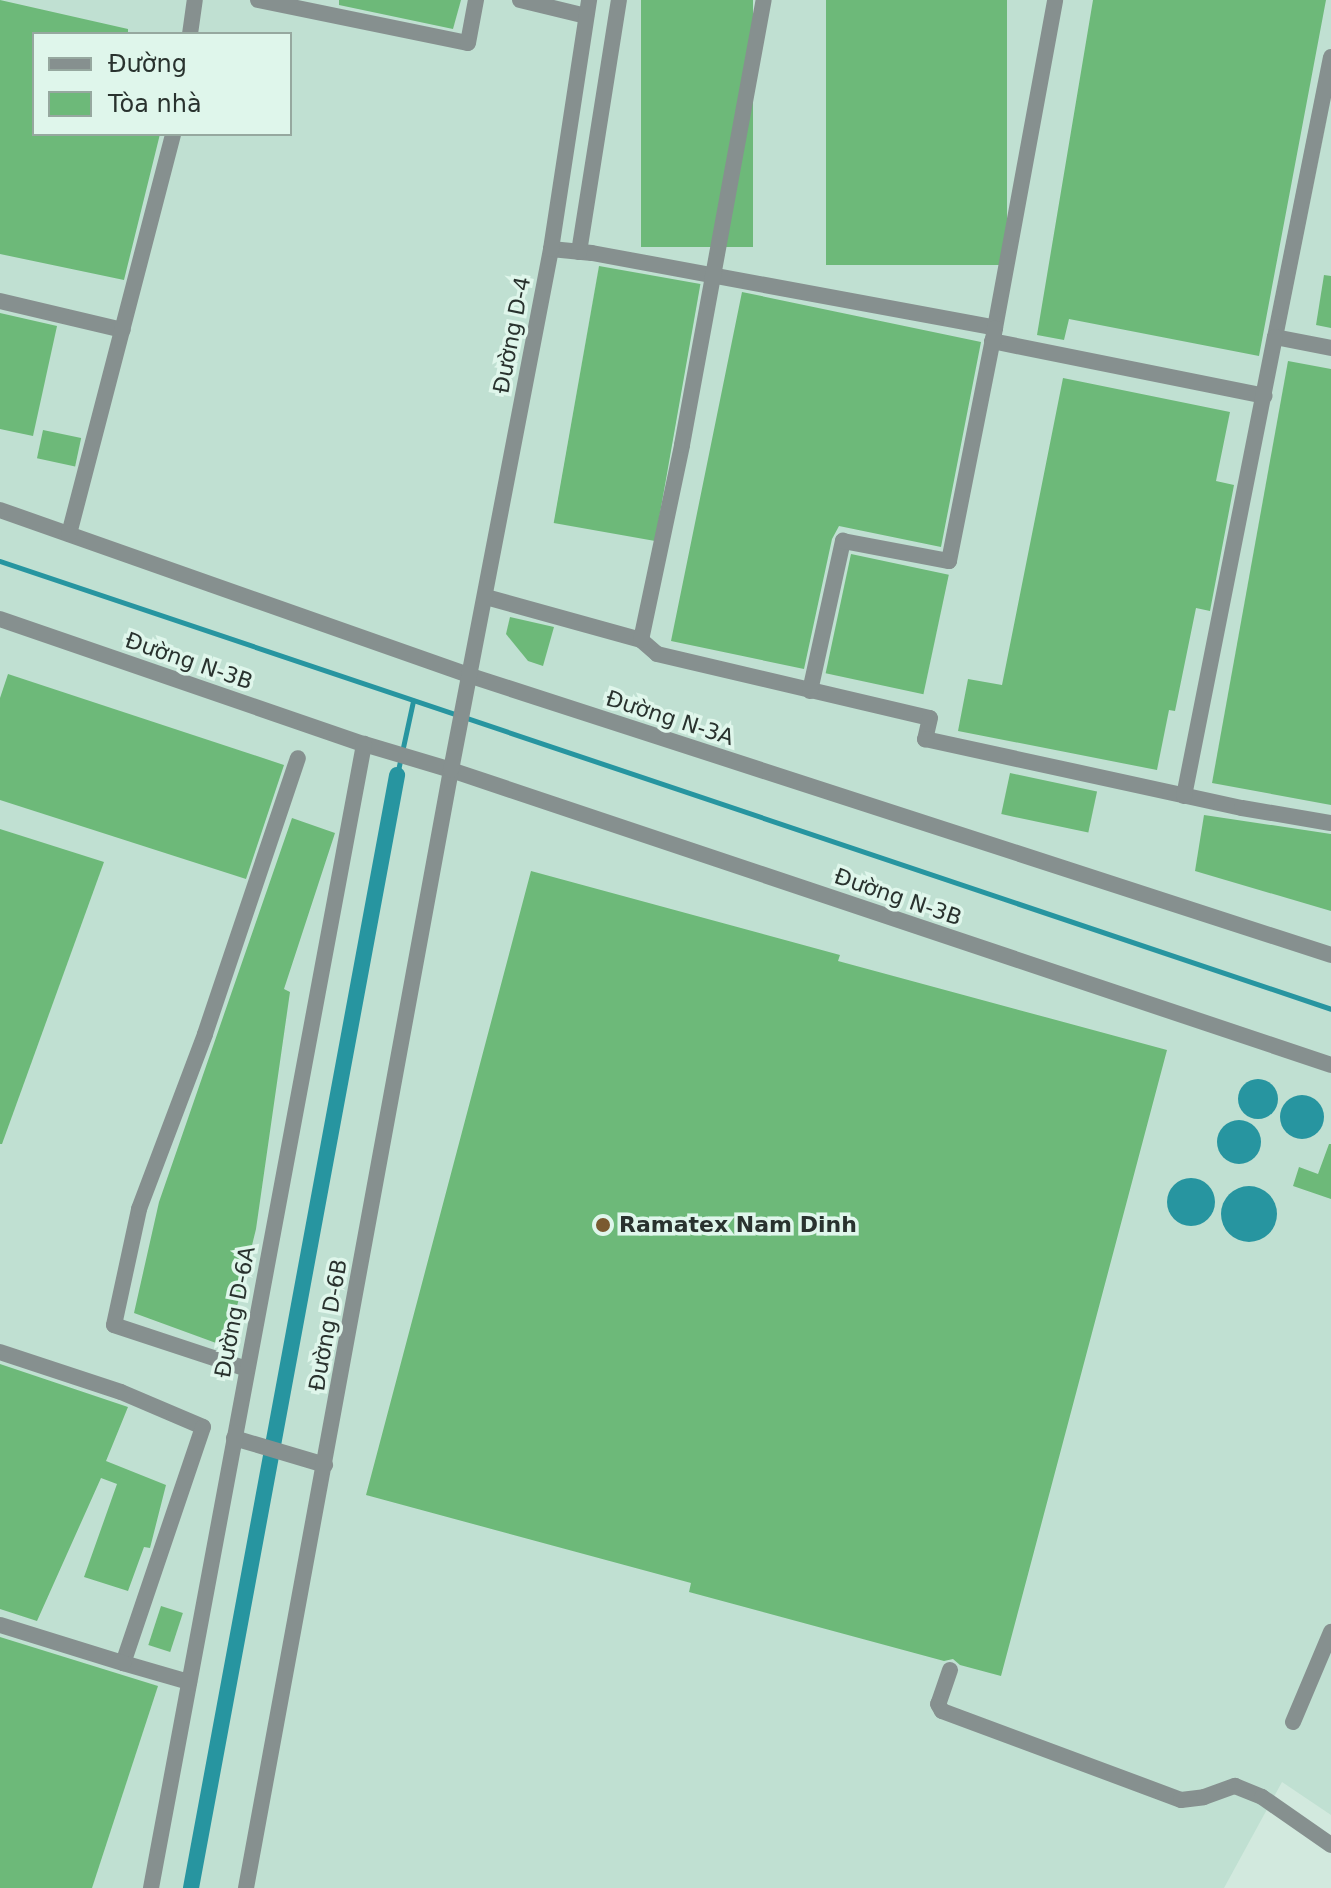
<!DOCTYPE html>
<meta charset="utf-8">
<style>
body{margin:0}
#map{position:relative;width:1331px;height:1888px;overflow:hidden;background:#d2e9de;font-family:"DejaVu Sans",sans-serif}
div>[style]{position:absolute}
.built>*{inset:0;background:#c0e0d2}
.water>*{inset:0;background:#2795a0}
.round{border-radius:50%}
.stream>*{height:5px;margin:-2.5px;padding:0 2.5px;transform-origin:2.5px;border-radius:2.5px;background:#2795a0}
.canal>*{height:16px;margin:-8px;padding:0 8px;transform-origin:8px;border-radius:8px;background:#2795a0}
.building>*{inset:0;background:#6db979;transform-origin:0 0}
.minor>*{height:16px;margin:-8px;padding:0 8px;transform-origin:8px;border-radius:8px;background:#86908f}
.dots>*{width:22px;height:22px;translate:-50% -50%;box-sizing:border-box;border:4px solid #dff6eb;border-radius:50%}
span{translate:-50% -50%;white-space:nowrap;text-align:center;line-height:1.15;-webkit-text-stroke:7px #dff6eb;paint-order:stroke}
.street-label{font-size:22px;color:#29322e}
.poi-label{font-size:22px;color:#29322e;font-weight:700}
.left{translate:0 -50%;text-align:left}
.legend{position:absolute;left:32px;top:32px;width:260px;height:104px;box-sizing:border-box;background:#dff6eb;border:2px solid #96a89f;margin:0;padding:10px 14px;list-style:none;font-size:24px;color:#29322e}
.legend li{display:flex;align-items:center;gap:16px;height:40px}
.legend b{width:40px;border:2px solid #96a89f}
</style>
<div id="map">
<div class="built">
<i style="clip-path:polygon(evenodd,0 0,1331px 0,1331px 1815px,1282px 1782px,1224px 1888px,0 1888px,0 0,34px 34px,290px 34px,290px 134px,34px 134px,34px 34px)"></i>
</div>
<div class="water">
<i class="round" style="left:1238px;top:1079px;width:40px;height:40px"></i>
<i class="round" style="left:1280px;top:1095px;width:44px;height:44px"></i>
<i class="round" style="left:1217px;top:1120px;width:44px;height:44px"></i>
<i class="round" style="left:1167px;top:1178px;width:48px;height:48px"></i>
<i class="round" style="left:1221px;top:1186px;width:56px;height:56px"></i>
</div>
<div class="stream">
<i style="left:0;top:561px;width:1404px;rotate:18.6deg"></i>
<i style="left:397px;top:775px;width:76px;rotate:-77.8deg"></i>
</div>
<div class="canal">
<i style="left:191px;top:1888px;width:1132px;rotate:-79.51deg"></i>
</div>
<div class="building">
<i style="clip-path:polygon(0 0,128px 29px,128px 34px,34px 34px,34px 134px,160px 134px,124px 280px,0 254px)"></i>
<i style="clip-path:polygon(339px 0,461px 0,453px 29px,339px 5px)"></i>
<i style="left:641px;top:0;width:112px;height:247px"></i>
<i style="left:826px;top:0;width:181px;height:265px"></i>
<i style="clip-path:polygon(1093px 0,1326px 0,1259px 356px,1069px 319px,1064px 340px,1037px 335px)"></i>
<i style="left:599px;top:266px;width:103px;height:261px;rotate:10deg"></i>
<i style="clip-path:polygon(1324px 275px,1331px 276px,1331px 328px,1316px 325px)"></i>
<i style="clip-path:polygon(742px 292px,981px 342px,941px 547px,839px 526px,832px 539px,804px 669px,671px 641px)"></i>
<i style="clip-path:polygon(0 313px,57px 326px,33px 436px,0 429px)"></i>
<i style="clip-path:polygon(1288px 361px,1331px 369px,1331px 805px,1212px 783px)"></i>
<i style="clip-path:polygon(1063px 378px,1230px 412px,1216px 481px,1234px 485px,1210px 611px,1196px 608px,1175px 711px,1169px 710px,1157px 770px,958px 731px,968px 679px,1002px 685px)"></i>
<i style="left:43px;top:430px;width:39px;height:29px;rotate:12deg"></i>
<i style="left:851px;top:554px;width:100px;height:122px;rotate:12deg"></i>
<i style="clip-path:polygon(510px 617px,554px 627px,543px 666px,528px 661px,506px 634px)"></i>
<i style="clip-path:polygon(8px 674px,284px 765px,246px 879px,0 800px,0 698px)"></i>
<i style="left:1010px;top:773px;width:89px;height:42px;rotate:12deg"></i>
<i style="clip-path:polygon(1204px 815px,1331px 834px,1331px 911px,1195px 871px)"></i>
<i style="clip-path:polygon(292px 818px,335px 833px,284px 989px,290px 992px,256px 1229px,227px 1347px,134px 1313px,159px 1202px)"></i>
<i style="clip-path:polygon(0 829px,104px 862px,2px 1144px,0 1144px)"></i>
<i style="clip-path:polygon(531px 871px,840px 955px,838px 961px,1167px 1050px,1001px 1676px,960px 1665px,953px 1659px,944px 1661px,689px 1592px,691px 1583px,366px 1495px)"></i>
<i style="clip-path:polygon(1329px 1144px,1331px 1144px,1331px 1199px,1293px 1186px,1299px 1167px,1318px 1174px)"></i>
<i style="clip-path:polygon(0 1364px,128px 1407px,106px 1461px,166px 1485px,150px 1548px,144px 1547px,128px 1591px,84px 1577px,117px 1484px,101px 1478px,37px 1621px,0 1609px)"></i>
<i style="left:161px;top:1606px;width:23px;height:41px;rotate:18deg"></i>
<i style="clip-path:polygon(0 1637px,158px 1686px,92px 1888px,0 1888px)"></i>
</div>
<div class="minor">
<i style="left:258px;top:0;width:214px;rotate:11.6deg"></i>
<i style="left:468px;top:43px;width:44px;rotate:-79.5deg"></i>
<i style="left:520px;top:0;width:68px;rotate:13.6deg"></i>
<i style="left:190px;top:34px;width:34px;rotate:-82deg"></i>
<i style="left:1331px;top:57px;width:286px;rotate:101.3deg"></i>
<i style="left:1275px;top:337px;width:57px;rotate:11.1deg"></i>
<i style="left:551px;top:249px;width:41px;rotate:5.6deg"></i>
<i style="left:592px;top:253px;width:410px;rotate:10.5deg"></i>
<i style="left:995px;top:328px;width:333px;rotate:-79.6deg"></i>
<i style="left:579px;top:252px;width:255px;rotate:-81deg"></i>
<i style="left:0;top:301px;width:126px;rotate:13.3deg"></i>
<i style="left:992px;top:341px;width:278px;rotate:11.4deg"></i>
<i style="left:0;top:510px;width:499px;rotate:19.4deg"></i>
<i style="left:471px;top:676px;width:904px;rotate:17.97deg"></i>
<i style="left:69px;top:534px;width:413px;rotate:-75.4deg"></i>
<i style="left:486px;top:597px;width:161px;rotate:15.5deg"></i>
<i style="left:641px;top:640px;width:21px;rotate:41deg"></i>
<i style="left:657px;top:654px;width:280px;rotate:13.2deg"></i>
<i style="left:930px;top:718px;width:22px;rotate:103deg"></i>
<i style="left:925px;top:739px;width:324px;rotate:12.3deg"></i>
<i style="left:1242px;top:808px;width:90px;rotate:9.6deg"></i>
<i style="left:0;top:619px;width:385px;rotate:19deg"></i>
<i style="left:364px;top:744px;width:91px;rotate:16.6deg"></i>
<i style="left:451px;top:770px;width:928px;rotate:18.53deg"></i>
<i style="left:641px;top:640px;width:199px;rotate:-78.1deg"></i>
<i style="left:682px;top:445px;width:452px;rotate:-79.6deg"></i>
<i style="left:810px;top:691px;width:154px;rotate:-77.6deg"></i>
<i style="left:843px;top:541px;width:108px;rotate:10.7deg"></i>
<i style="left:949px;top:561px;width:237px;rotate:-78.8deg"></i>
<i style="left:1184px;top:796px;width:468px;rotate:-78.8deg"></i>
<i style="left:0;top:1352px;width:127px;rotate:18.3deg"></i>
<i style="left:121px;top:1392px;width:89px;rotate:23.1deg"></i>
<i style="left:203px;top:1427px;width:249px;rotate:108.7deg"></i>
<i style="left:123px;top:1663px;width:69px;rotate:16.1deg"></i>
<i style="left:247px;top:1369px;width:140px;rotate:-161.7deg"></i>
<i style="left:114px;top:1325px;width:119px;rotate:-77.8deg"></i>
<i style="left:139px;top:1209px;width:187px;rotate:-69.3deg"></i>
<i style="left:205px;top:1034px;width:291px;rotate:-71.4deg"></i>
<i style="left:234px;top:1438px;width:95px;rotate:16.5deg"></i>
<i style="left:0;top:1625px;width:129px;rotate:17.2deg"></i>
<i style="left:950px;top:1670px;width:36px;rotate:109deg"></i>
<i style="left:938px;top:1704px;width:8px;rotate:60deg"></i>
<i style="left:942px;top:1711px;width:255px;rotate:20.4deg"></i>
<i style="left:1181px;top:1800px;width:23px;rotate:-7deg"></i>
<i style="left:1204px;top:1797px;width:33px;rotate:-20deg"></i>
<i style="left:1235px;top:1786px;width:29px;rotate:22deg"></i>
<i style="left:1262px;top:1797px;width:84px;rotate:34.8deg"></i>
<i style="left:1293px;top:1722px;width:98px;rotate:-67.1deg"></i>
<i style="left:151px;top:1888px;width:1164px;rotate:-79.45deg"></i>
<i style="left:246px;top:1888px;width:1137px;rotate:-79.61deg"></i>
<i style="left:451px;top:770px;width:531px;rotate:-79.13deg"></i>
<i style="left:551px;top:249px;width:252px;rotate:-81.3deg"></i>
</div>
<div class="dots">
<i style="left:603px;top:1225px;background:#7a5a30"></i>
</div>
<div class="street-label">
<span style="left:512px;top:335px;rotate:-79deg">Đường D-4</span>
<span style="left:189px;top:661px;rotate:19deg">Đường N-3B</span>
<span style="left:670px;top:718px;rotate:18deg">Đường N-3A</span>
<span style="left:898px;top:897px;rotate:19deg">Đường N-3B</span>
<span style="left:235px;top:1312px;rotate:-79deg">Đường D-6A</span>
<span style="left:328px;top:1325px;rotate:-80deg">Đường D-6B</span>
</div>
<div class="poi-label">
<span class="left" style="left:619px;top:1225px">Ramatex Nam Dinh</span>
</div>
<ul class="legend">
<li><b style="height:10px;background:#86908f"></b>Đường</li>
<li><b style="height:22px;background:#6db979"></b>Tòa nhà</li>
</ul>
</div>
